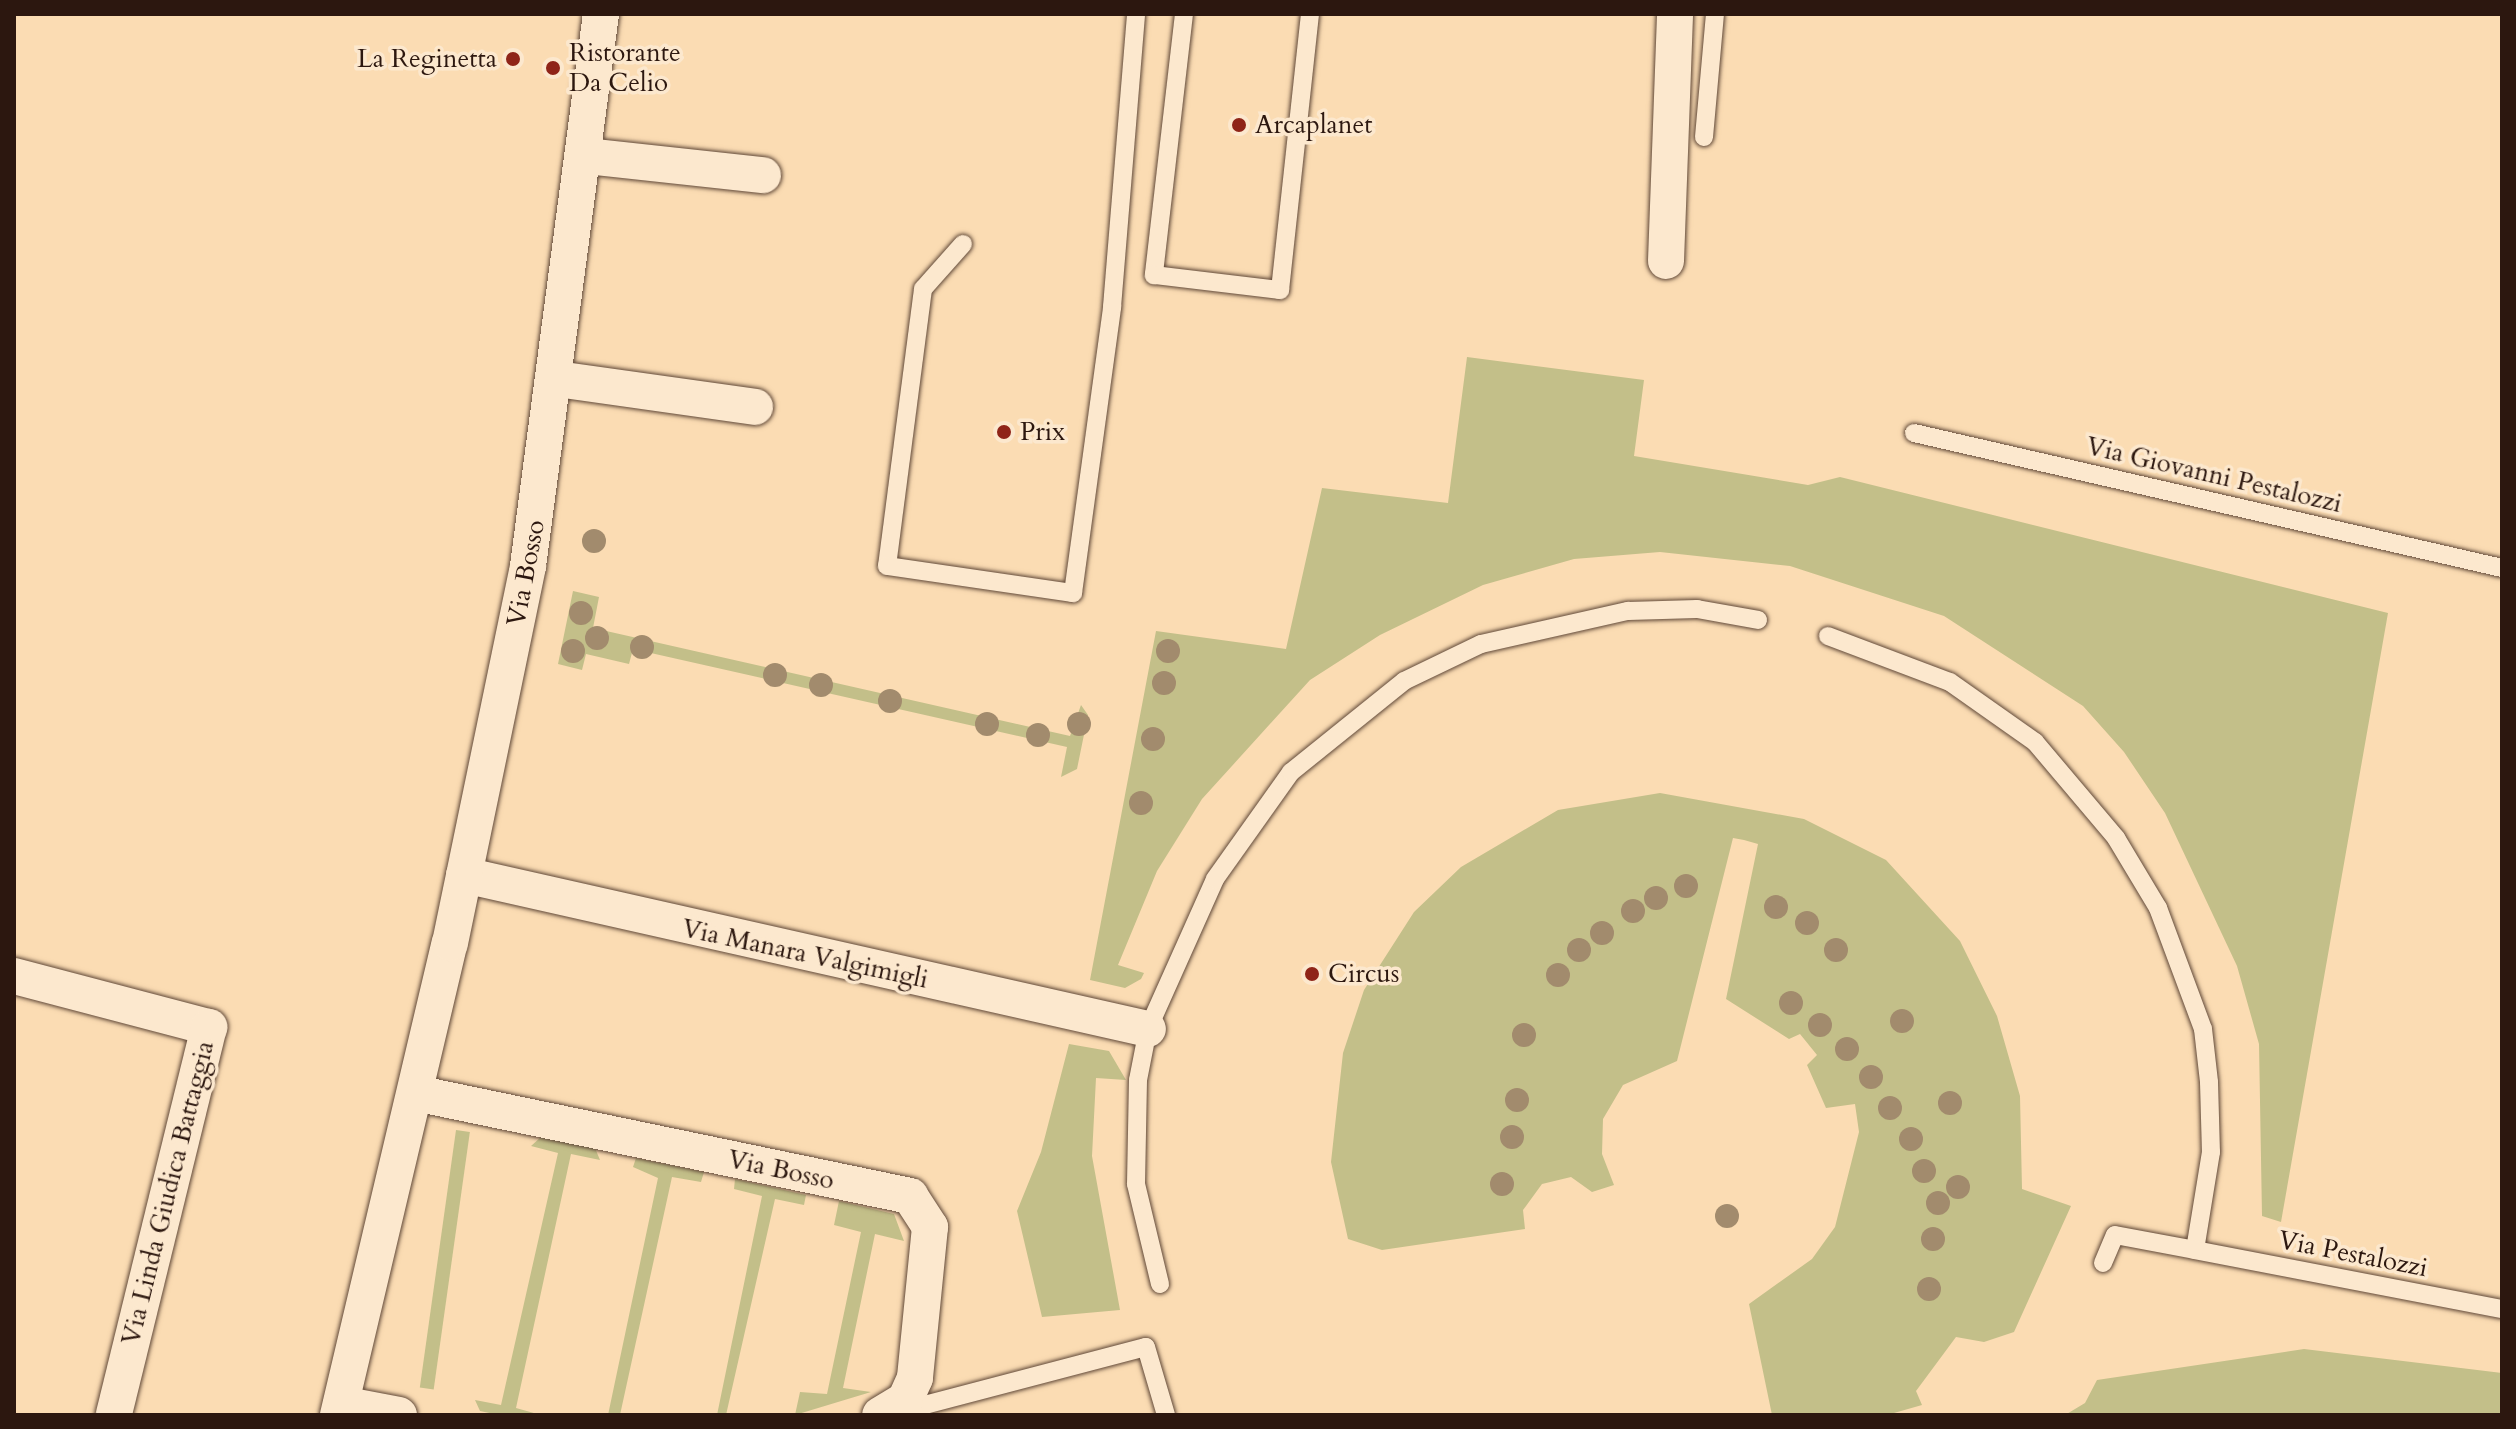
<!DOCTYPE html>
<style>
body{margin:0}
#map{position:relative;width:2516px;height:1429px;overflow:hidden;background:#fbdcb3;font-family:Cardo,serif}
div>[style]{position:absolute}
.green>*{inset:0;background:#c3bf89;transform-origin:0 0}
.roads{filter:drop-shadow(0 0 2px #604838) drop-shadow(0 0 2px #604838)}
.service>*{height:18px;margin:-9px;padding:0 9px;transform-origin:9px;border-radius:9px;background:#fce8ce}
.minor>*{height:36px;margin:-18px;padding:0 18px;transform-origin:18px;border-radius:18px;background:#fce8ce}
.trees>*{width:24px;height:24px;margin:-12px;border-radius:50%;background:#a28b6d}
.dots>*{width:22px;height:22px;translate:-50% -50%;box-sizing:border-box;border:4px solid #fce8ce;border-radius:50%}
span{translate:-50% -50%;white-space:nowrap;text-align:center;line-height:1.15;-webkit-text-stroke:7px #fce8ce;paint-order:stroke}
.poi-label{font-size:26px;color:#2c170f}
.left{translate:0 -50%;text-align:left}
.right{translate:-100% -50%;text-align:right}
.street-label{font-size:26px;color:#2c170f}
.frame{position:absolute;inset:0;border:16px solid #2c170f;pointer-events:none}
</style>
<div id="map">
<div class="green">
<i style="clip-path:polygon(1467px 357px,1644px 380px,1634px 456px,1808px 485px,1840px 477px,2388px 613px,2281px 1222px,2262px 1216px,2259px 1044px,2237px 966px,2165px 813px,2124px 752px,2083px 706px,1944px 616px,1790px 566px,1660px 552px,1574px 559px,1483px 585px,1380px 635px,1310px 680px,1202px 799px,1157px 871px,1118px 965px,1144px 973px,1141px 979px,1125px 988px,1090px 980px,1156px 631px,1286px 649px,1322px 488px,1448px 503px)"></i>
<i style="clip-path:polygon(573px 591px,599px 597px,593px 628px,1070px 736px,1081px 705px,1088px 715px,1077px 769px,1061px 777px,1067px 747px,633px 649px,629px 664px,586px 654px,582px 670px,558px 664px)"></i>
<i style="clip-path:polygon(1660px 793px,1804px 819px,1886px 860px,1960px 941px,1997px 1016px,2020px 1096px,2022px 1189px,2071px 1206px,2014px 1332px,1984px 1342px,1956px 1337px,1916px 1391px,1922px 1405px,1887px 1415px,1772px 1415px,1749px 1304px,1812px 1259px,1835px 1227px,1859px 1132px,1855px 1104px,1826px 1108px,1807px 1065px,1817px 1055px,1800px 1034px,1789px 1039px,1726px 999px,1758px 844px,1744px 840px,1733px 838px,1677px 1061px,1623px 1085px,1603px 1119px,1602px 1154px,1614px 1185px,1592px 1192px,1571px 1177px,1542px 1184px,1523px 1210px,1525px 1229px,1382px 1250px,1348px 1239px,1331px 1162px,1343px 1053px,1364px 990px,1414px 912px,1461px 867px,1558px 810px)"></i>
<i style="clip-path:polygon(1069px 1044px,1109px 1051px,1126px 1080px,1096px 1078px,1092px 1156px,1120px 1310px,1042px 1317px,1017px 1211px,1041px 1152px)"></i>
<i style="left:456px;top:1130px;width:14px;height:260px;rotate:8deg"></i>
<i style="clip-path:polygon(541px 1137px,595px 1148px,600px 1160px,571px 1154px,516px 1408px,541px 1415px,499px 1415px,480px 1411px,475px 1400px,501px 1405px,558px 1153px,531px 1146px)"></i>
<i style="clip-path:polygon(636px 1158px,704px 1172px,701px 1182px,672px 1177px,620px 1415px,608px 1415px,658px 1178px,633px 1167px)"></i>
<i style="clip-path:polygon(735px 1179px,806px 1195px,804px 1205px,775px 1199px,726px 1415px,717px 1415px,762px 1196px,734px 1189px)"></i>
<i style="clip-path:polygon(839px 1201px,894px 1214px,904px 1241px,875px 1234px,843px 1388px,871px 1392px,795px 1415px,800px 1392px,827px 1394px,861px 1232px,834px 1225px)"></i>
<i style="clip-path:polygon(2304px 1349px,2502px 1373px,2502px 1415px,2065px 1415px,2085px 1403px,2097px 1380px)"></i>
</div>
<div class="roads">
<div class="service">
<i style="left:1184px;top:14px;width:263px;rotate:96.6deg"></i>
<i style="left:1154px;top:275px;width:127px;rotate:6.8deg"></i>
<i style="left:1280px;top:290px;width:278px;rotate:-83.8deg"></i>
<i style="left:1704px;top:137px;width:123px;rotate:-84.9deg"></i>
<i style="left:963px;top:244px;width:60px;rotate:131.6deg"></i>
<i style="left:923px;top:289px;width:279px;rotate:97.4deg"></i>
<i style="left:887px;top:566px;width:188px;rotate:8.3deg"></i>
<i style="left:1073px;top:593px;width:289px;rotate:-82.2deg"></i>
<i style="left:1112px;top:307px;width:294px;rotate:-85.3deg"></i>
<i style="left:1914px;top:433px;width:603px;rotate:12.93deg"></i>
<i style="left:1828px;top:636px;width:130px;rotate:20.7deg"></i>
<i style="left:1950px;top:682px;width:104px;rotate:35.2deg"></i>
<i style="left:2035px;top:742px;width:126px;rotate:49.8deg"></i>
<i style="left:2116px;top:838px;width:82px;rotate:59deg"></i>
<i style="left:2158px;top:908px;width:129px;rotate:69.6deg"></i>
<i style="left:2203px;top:1029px;width:53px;rotate:83.5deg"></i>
<i style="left:2209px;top:1082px;width:70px;rotate:88.4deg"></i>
<i style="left:2211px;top:1152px;width:99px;rotate:99.3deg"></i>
<i style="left:2195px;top:1250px;width:313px;rotate:10.9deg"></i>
<i style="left:2103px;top:1263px;width:30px;rotate:-67deg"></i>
<i style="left:2115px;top:1235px;width:81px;rotate:10.6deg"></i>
<i style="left:1160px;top:1284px;width:103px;rotate:-103.5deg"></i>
<i style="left:1136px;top:1184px;width:104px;rotate:-88.9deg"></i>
<i style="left:1138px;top:1080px;width:52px;rotate:-78.9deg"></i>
<i style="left:1148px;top:1029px;width:164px;rotate:-65.9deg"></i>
<i style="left:1215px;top:879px;width:131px;rotate:-54.6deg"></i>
<i style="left:1291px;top:772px;width:145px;rotate:-38.8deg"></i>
<i style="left:1404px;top:681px;width:85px;rotate:-25.7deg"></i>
<i style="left:1481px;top:644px;width:151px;rotate:-12.7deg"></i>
<i style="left:1628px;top:611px;width:69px;rotate:-1.7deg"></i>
<i style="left:1697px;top:609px;width:62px;rotate:10.2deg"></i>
<i style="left:898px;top:1412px;width:256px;rotate:-14.7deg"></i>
<i style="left:1146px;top:1347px;width:71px;rotate:73.6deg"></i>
</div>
<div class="minor">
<i style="left:587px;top:156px;width:177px;rotate:6.2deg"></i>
<i style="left:1666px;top:261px;width:247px;rotate:-87.9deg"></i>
<i style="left:557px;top:379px;width:200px;rotate:8deg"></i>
<i style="left:464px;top:875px;width:701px;rotate:12.69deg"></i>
<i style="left:14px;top:976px;width:202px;rotate:14.7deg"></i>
<i style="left:209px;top:1027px;width:399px;rotate:103.8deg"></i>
<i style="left:415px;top:1093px;width:506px;rotate:11.75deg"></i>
<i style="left:910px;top:1196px;width:37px;rotate:57deg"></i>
<i style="left:930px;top:1227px;width:152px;rotate:95.7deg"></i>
<i style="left:915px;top:1378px;width:24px;rotate:114deg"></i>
<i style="left:905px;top:1400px;width:29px;rotate:149deg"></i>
<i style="left:341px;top:1404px;width:59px;rotate:10.7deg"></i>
<i style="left:338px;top:1415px;width:485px;rotate:-76.7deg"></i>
<i style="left:450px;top:943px;width:385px;rotate:-78.3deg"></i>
<i style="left:528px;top:566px;width:557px;rotate:-82.47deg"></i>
</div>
</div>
<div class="trees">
<i style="left:594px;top:541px"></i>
<i style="left:581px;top:613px"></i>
<i style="left:597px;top:638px"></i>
<i style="left:642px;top:647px"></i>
<i style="left:573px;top:651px"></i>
<i style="left:1168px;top:651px"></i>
<i style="left:775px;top:675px"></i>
<i style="left:1164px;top:683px"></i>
<i style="left:821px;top:685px"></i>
<i style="left:890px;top:701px"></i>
<i style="left:987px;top:724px"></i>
<i style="left:1079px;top:724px"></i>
<i style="left:1038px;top:735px"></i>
<i style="left:1153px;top:739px"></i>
<i style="left:1141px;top:803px"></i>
<i style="left:1686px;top:886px"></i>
<i style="left:1656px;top:898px"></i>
<i style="left:1776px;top:907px"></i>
<i style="left:1633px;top:911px"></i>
<i style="left:1807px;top:923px"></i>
<i style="left:1602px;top:933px"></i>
<i style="left:1579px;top:950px"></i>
<i style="left:1836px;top:950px"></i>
<i style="left:1558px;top:975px"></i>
<i style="left:1791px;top:1003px"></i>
<i style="left:1902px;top:1021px"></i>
<i style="left:1820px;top:1025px"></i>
<i style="left:1524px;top:1035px"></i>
<i style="left:1847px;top:1049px"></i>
<i style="left:1871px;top:1077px"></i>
<i style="left:1517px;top:1100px"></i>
<i style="left:1950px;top:1103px"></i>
<i style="left:1890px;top:1108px"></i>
<i style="left:1512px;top:1137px"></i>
<i style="left:1911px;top:1139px"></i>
<i style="left:1924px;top:1171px"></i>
<i style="left:1502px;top:1184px"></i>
<i style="left:1958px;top:1187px"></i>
<i style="left:1938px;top:1203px"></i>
<i style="left:1727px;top:1216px"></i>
<i style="left:1933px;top:1239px"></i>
<i style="left:1929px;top:1289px"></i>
</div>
<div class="dots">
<i style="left:513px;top:59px;background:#8f2418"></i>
<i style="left:553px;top:68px;background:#8f2418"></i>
<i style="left:1239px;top:125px;background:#8f2418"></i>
<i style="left:1004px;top:432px;background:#8f2418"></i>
<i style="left:1312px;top:974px;background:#8f2418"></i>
</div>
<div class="poi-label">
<span class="left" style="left:569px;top:68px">Ristorante<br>Da Celio</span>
<span class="right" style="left:497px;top:59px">La Reginetta</span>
<span class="left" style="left:1255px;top:125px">Arcaplanet</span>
<span class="left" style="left:1020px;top:432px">Prix</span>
<span class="left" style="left:1328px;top:974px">Circus</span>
</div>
<div class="street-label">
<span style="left:2214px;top:475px;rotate:13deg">Via Giovanni Pestalozzi</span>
<span style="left:526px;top:573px;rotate:-79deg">Via Bosso</span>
<span style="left:805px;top:954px;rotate:12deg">Via Manara Valgimigli</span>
<span style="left:781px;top:1170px;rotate:12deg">Via Bosso</span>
<span style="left:168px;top:1193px;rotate:-76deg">Via Linda Giudica Battaggia</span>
<span style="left:2353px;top:1254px;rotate:11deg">Via Pestalozzi</span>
</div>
<div class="frame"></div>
</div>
